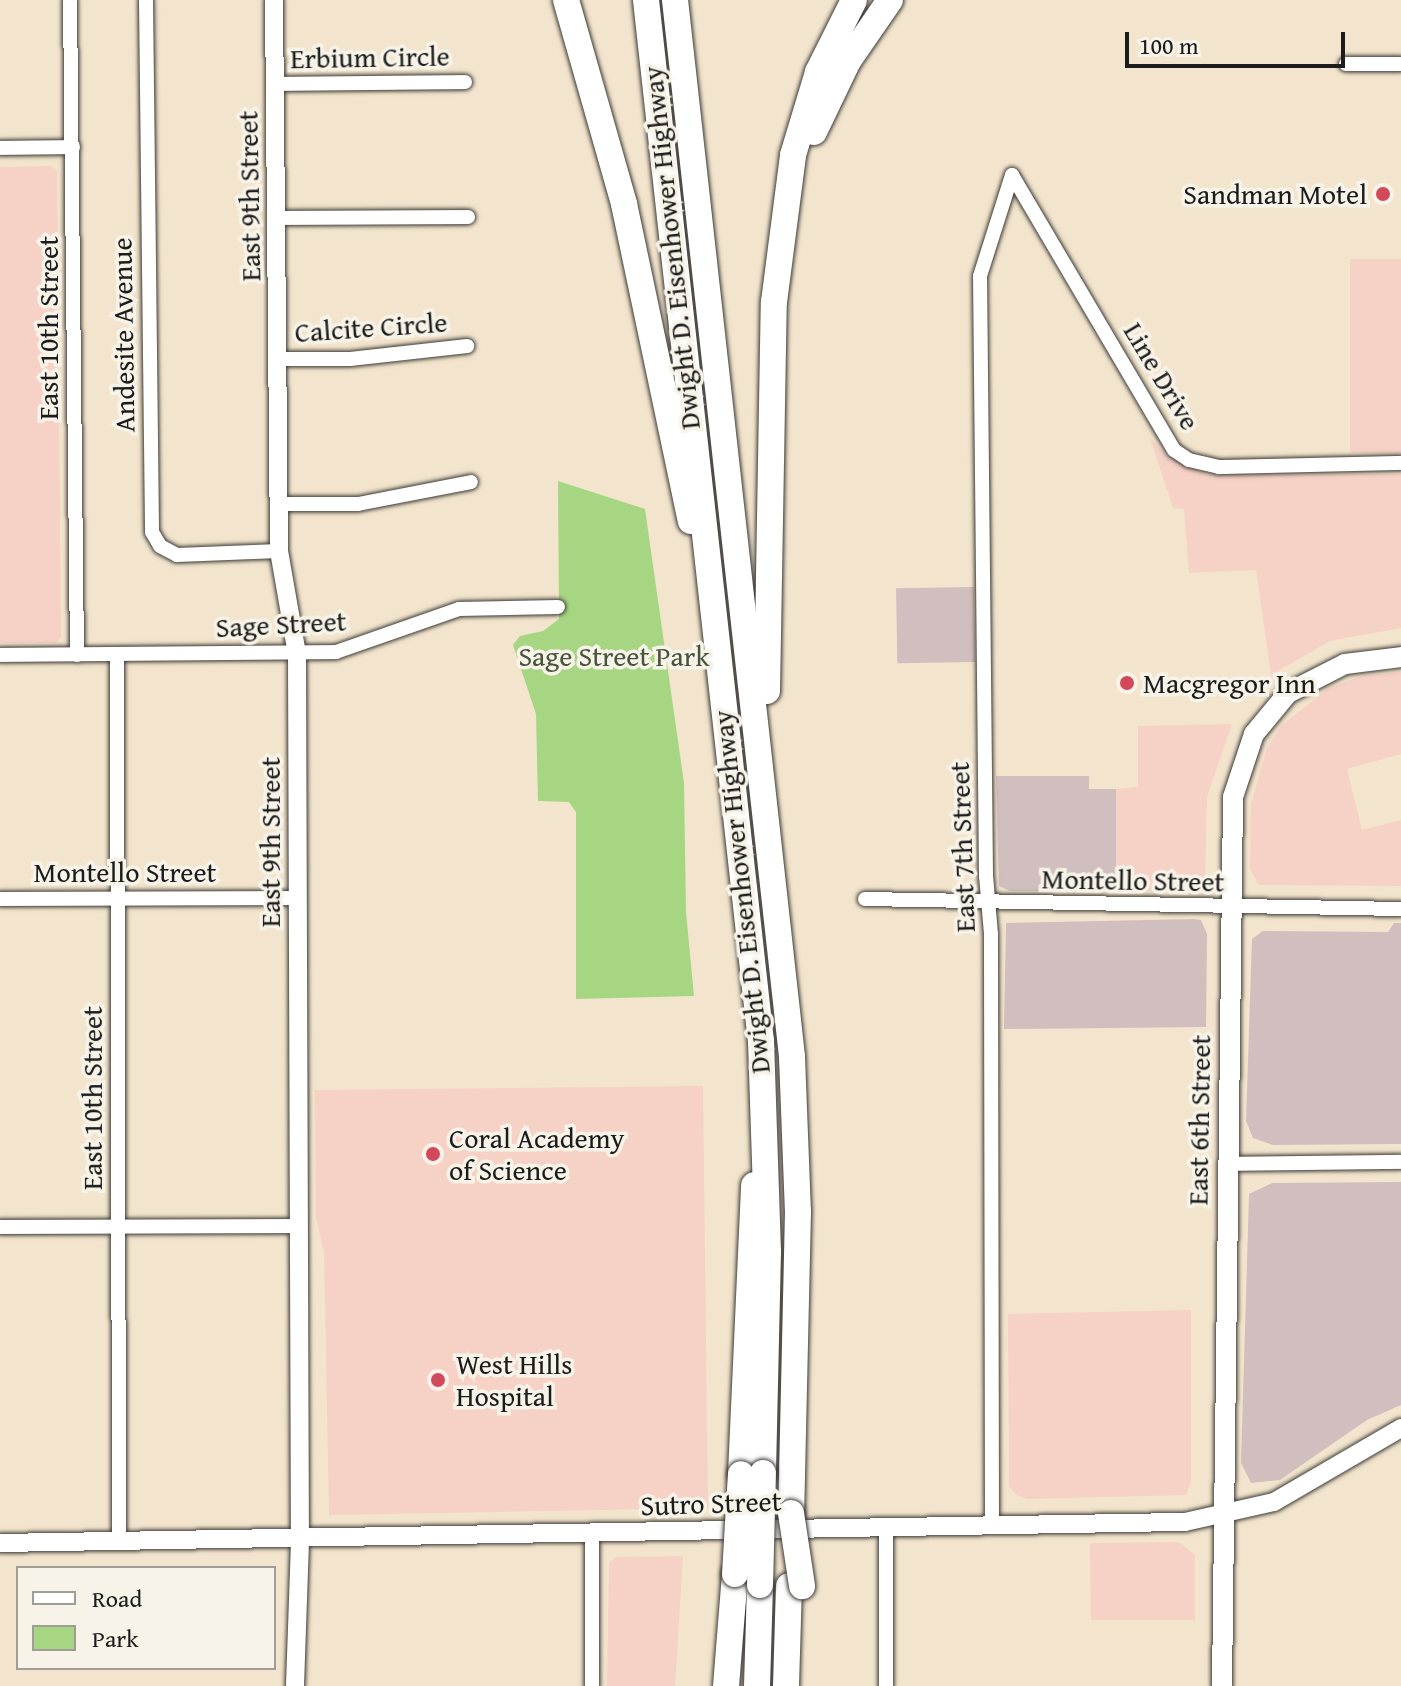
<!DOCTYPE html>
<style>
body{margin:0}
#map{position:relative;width:1401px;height:1686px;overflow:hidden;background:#f3e5cd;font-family:"Gentium Book Plus",serif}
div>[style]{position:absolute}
.built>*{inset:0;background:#f6d1c5;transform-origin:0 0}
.industrial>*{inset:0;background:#d1bfbf;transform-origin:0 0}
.green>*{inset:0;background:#a7d683}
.roads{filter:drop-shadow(0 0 2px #3c3a37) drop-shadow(0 0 2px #3c3a37)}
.minor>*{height:14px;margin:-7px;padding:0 7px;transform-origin:7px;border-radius:7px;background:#fff}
.tertiary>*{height:18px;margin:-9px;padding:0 9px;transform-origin:9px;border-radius:9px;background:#fff}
.secondary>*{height:20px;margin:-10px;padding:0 10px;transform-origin:10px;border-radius:10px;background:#fff}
.motorway>*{height:26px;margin:-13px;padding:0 13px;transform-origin:13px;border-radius:13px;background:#fff}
.bridges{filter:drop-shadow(0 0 2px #3c3a37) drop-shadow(0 0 2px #3c3a37)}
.motorway-bridge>*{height:26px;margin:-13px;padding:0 13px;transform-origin:13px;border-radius:13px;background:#fff}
.dots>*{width:22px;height:22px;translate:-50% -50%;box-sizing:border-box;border:4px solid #f7f3e8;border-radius:50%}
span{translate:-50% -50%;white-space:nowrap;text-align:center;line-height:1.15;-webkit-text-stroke:7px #f7f3e8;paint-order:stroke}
.street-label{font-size:28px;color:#1c1c1c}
.poi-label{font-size:28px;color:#1c1c1c}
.right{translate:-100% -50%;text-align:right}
.left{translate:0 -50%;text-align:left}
.park-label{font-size:28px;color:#46543b}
.legend{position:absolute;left:16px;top:1566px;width:260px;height:104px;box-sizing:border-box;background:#f7f3e8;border:2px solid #9f9d96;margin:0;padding:10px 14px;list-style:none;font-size:24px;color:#1c1c1c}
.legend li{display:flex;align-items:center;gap:16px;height:40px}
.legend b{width:40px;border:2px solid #9f9d96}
.scale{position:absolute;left:1125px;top:32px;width:220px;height:36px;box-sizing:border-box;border:4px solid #1c1c1c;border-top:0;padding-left:10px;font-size:24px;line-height:28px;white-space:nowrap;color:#1c1c1c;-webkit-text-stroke:6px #f7f3e8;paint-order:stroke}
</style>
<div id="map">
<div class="built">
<i style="clip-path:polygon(50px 166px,57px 171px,61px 637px,57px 643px,0 643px,0 167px)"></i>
<i style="left:1401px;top:259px;width:194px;height:51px;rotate:90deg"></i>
<i style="clip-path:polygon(1150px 438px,1166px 455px,1207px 475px,1401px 474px,1401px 628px,1330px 641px,1271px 675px,1256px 570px,1189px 573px,1184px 509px,1173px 508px)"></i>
<i style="clip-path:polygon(1401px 672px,1401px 754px,1347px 769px,1362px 830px,1401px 820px,1401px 886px,1259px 885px,1250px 869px,1251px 804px,1267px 748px,1281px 726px,1327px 689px,1361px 676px)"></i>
<i style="clip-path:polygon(1232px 724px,1207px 797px,1205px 880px,1187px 891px,1116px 891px,1116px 789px,1138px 787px,1138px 726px)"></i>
<i style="clip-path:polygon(703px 1086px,708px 1508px,329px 1515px,324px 1252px,316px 1218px,315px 1090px)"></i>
<i style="clip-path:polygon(1191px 1310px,1191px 1482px,1186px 1495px,1027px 1499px,1015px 1494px,1009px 1486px,1008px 1314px)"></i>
<i style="clip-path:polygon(1179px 1542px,1195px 1555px,1195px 1620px,1091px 1620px,1090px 1543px)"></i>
<i style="clip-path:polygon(683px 1556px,675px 1686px,607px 1686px,609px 1563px,616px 1557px)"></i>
</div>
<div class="industrial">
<i style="left:974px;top:587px;width:75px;height:78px;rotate:89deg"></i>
<i style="clip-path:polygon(996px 776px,1089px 776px,1089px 789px,1116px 789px,1116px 891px,1010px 891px,999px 886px)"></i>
<i style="clip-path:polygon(1194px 919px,1201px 920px,1207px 934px,1206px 1027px,1004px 1029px,1006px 923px)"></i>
<i style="clip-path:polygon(1394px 923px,1401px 923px,1401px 1144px,1273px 1145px,1253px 1138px,1246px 1121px,1252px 939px,1263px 931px,1388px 932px)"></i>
<i style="clip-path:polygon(1401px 1182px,1401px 1405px,1367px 1420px,1280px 1480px,1251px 1483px,1241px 1463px,1249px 1194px,1272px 1183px)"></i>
</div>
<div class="green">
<i style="clip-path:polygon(558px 481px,645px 509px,684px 783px,686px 912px,694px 996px,576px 999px,576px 812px,569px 802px,538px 801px,536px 714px,513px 645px,520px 636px,543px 631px,559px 619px)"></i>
</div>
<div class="roads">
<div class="minor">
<i style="left:70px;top:0;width:655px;rotate:89.39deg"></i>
<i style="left:146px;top:0;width:532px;rotate:89.35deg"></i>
<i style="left:152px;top:532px;width:16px;rotate:60deg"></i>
<i style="left:160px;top:546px;width:19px;rotate:28deg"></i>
<i style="left:177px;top:555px;width:102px;rotate:-2.2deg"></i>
<i style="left:1346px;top:64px;width:55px"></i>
<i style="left:275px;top:84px;width:190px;rotate:-0.6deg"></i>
<i style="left:0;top:148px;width:73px;rotate:-0.8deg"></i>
<i style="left:278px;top:218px;width:190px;rotate:-0.3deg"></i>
<i style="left:278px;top:359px;width:72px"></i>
<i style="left:350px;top:359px;width:118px;rotate:-6.3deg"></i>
<i style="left:280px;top:504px;width:78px"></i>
<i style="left:358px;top:504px;width:115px;rotate:-11deg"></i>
<i style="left:0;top:655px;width:336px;rotate:-0.5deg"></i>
<i style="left:336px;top:652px;width:130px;rotate:-19.3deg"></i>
<i style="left:459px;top:609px;width:99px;rotate:-1.2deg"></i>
<i style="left:117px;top:655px;width:887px;rotate:89.87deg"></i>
<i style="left:0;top:899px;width:298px;rotate:-0.2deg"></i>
<i style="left:865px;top:899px;width:536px;rotate:1.07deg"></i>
<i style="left:1226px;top:1164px;width:175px;rotate:-0.7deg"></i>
<i style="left:0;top:1227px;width:299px;rotate:-0.2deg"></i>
<i style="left:992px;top:1524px;width:590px;rotate:-90.1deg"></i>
<i style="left:991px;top:934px;width:58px;rotate:-94.9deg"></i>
<i style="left:986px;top:876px;width:600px;rotate:-90.57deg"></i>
<i style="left:980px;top:276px;width:106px;rotate:-72.4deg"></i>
<i style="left:1012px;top:175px;width:319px;rotate:59.5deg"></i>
<i style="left:1174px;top:450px;width:18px;rotate:34deg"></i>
<i style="left:1189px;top:460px;width:31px;rotate:13deg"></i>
<i style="left:1219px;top:467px;width:182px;rotate:-1.3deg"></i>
<i style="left:886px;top:1525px;width:161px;rotate:90deg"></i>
<i style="left:592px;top:1686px;width:152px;rotate:-90deg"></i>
</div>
<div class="tertiary">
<i style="left:274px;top:0;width:551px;rotate:89.48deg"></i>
<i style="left:279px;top:551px;width:105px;rotate:80.1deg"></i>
<i style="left:297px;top:654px;width:888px;rotate:89.81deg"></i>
<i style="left:300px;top:1542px;width:144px;rotate:92deg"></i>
<i style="left:0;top:1543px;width:1185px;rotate:-1.02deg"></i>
<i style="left:1185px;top:1522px;width:91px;rotate:-12.7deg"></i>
<i style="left:1274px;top:1502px;width:147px;rotate:-30.2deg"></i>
</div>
<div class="secondary">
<i style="left:1222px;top:1686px;width:889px;rotate:-89.29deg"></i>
<i style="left:1233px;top:797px;width:66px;rotate:-71.6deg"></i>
<i style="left:1254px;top:734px;width:53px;rotate:-50.3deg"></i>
<i style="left:1288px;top:693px;width:64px;rotate:-27deg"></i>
<i style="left:1345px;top:664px;width:56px;rotate:-7.1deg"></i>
</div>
<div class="motorway">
<i style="left:566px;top:0;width:212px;rotate:74.1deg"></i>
<i style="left:624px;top:204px;width:324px;rotate:78.1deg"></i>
<i style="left:646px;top:0;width:1047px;rotate:83.7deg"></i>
<i style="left:761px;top:1041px;width:210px;rotate:88.1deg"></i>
<i style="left:768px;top:1251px;width:222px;rotate:91.3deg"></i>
<i style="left:675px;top:0;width:1063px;rotate:83.68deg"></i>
<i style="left:792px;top:1057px;width:154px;rotate:87.8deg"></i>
<i style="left:798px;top:1211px;width:302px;rotate:91.3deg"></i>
<i style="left:814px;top:132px;width:79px;rotate:-64.4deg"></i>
<i style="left:848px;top:61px;width:74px;rotate:-55.5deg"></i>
<i style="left:767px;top:691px;width:389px;rotate:-89deg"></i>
<i style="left:774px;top:302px;width:148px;rotate:-82.6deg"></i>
<i style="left:793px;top:155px;width:87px;rotate:-73.2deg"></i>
<i style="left:818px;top:72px;width:80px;rotate:-63.4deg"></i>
<i style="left:741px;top:1474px;width:289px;rotate:-87.4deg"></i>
<i style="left:726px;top:1686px;width:112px;rotate:-85.4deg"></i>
<i style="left:757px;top:1686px;width:101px;rotate:-88.3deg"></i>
<i style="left:786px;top:1686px;width:100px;rotate:-88.3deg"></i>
</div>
</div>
<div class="bridges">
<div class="motorway-bridge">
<i style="left:791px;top:1513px;width:74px;rotate:81.4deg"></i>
<i style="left:735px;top:1574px;width:100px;rotate:-86.6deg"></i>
<i style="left:760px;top:1585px;width:112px;rotate:-88.5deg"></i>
</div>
</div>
<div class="dots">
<i style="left:1383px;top:194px;background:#d1495b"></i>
<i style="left:1127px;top:683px;background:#d1495b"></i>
<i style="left:433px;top:1154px;background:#d1495b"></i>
<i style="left:438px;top:1380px;background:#d1495b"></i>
</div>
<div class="street-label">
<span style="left:370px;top:57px;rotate:-1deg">Erbium Circle</span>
<span style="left:249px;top:196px;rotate:-91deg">East 9th Street</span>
<span style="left:671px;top:248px;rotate:-96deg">Dwight D. Eisenhower Highway</span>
<span style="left:371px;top:327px;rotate:-4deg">Calcite Circle</span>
<span style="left:48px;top:328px;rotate:-90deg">East 10th Street</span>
<span style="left:123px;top:335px;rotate:-91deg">Andesite Avenue</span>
<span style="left:1162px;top:376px;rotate:59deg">Line Drive</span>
<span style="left:281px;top:624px;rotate:-3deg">Sage Street</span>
<span style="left:270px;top:842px;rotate:-90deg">East 9th Street</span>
<span style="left:962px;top:847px;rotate:-92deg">East 7th Street</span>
<span style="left:125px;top:872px">Montello Street</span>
<span style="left:1133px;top:880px;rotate:1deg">Montello Street</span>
<span style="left:741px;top:892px;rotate:-96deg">Dwight D. Eisenhower Highway</span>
<span style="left:92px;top:1098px;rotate:-90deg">East 10th Street</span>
<span style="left:1199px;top:1120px;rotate:-89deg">East 6th Street</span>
<span style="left:711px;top:1503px;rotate:-2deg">Sutro Street</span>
</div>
<div class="poi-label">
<span class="right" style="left:1367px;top:194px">Sandman Motel</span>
<span class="left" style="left:1143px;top:683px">Macgregor Inn</span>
<span class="left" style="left:449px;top:1154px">Coral Academy<br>of Science</span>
<span class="left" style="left:456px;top:1380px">West Hills<br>Hospital</span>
</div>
<div class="park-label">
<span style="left:614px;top:656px">Sage Street Park</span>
</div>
<ul class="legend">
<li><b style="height:10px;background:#fff"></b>Road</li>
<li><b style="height:22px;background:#a7d683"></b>Park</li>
</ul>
<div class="scale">100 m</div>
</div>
